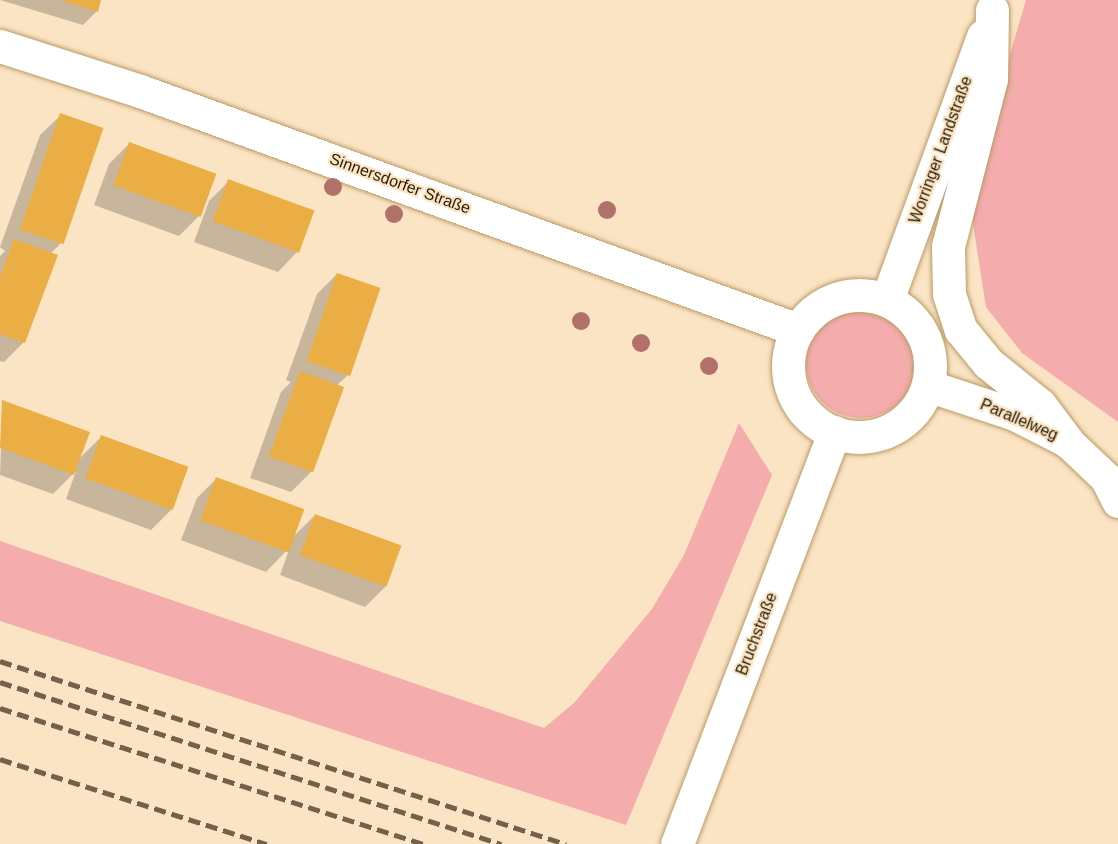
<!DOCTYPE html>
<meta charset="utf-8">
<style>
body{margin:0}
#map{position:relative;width:1118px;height:844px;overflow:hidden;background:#fae4c4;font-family:Helvetica,sans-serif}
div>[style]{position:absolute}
.green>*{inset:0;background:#f4acad}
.round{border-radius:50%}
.shadow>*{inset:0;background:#0003}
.building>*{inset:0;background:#ebae44;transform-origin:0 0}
.roads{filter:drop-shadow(0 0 2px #bb9a65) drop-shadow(0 0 2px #bb9a65)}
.street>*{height:32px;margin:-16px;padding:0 16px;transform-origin:16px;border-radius:16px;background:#fff}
.secondary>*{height:33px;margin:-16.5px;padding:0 16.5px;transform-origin:16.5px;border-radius:16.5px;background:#fff}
.secondary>.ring{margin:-16.5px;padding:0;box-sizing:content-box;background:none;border:33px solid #fff;border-radius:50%}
.rail>*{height:4.5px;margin-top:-2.25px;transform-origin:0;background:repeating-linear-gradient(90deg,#726249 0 12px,transparent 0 18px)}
.trees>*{width:18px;height:18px;margin:-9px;border-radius:50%;background:#b2706b}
span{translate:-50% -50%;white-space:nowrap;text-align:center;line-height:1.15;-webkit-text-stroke:4.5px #fae4c4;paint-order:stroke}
.street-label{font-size:16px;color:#271a05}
</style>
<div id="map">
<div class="green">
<i style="clip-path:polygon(1026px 0,1118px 0,1118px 422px,1022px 353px,986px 307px,971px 211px,988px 158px,992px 115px)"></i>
<i class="round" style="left:806px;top:308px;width:110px;height:110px"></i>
<i style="clip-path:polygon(739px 423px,772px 475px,626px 825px,0 621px,0 541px,544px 728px,574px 703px,652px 609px,684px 555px)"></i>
</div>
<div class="shadow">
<i style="clip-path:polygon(0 0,100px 0,97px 11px,83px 25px)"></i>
<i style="clip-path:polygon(61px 115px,60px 244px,50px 254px,24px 342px,4px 362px,0 361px,0 256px,5px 251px,0 247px,40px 135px)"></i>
<i style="clip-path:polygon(129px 144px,199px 216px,179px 236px,94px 205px,109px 164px)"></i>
<i style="clip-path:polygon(229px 181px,298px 251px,278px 272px,194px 242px,209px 201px)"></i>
<i style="clip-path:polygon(337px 274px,348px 375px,337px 385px,311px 472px,291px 492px,250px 478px,281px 392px,291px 382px,286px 380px,317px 294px)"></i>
<i style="clip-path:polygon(3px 402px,78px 460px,101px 437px,171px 510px,151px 530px,66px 499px,76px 471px,53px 494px,0 475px)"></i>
<i style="clip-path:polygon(217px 478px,290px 540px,315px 515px,399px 547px,385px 587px,365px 607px,280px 575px,290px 547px,266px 572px,181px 540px,197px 498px)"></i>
</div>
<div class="building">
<i style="clip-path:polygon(60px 0,101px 0,98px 12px)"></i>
<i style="left:60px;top:113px;width:46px;height:123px;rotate:19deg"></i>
<i style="left:129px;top:142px;width:93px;height:46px;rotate:20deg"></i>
<i style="left:228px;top:179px;width:92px;height:45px;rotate:20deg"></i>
<i style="clip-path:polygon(14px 239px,58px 255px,25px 343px,0 334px,0 277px)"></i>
<i style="left:337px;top:273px;width:46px;height:93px;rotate:19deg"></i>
<i style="left:300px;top:371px;width:47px;height:91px;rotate:20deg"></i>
<i style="clip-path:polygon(2px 400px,90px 432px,74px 475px,0 448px)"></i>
<i style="left:101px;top:435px;width:93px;height:46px;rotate:20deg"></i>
<i style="left:216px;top:477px;width:94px;height:46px;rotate:20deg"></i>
<i style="left:315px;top:514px;width:92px;height:44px;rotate:20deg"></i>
</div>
<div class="roads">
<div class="street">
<i style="left:928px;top:386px;width:92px;rotate:18.4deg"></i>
<i style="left:1015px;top:415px;width:59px;rotate:27deg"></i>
<i style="left:1068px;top:442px;width:52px;rotate:43.5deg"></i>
<i style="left:1106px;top:478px;width:27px;rotate:63deg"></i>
</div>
<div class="secondary">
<i style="left:992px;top:10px;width:69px;rotate:90.8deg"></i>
<i style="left:991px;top:79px;width:172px;rotate:104.4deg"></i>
<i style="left:948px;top:246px;width:48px;rotate:88.8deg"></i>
<i style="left:949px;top:294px;width:38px;rotate:72deg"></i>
<i style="left:961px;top:330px;width:43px;rotate:50.7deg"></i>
<i style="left:988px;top:363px;width:67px;rotate:38.9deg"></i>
<i style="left:1040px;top:405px;width:46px;rotate:52.9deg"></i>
<i style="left:0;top:46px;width:147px;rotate:17.8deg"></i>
<i style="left:140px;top:91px;width:700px;rotate:19.96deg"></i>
<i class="ring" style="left:788px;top:295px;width:109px;height:109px"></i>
<i style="left:887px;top:300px;width:281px;rotate:-70deg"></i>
<i style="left:677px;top:844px;width:441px;rotate:-69.1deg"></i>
</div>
</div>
<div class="rail">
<i style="left:0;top:661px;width:595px;rotate:17.92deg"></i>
<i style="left:0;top:682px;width:527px;rotate:17.92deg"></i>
<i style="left:0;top:708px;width:445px;rotate:17.8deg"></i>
<i style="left:0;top:759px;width:280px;rotate:17.7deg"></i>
</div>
<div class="trees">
<i style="left:333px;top:187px"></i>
<i style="left:607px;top:210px"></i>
<i style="left:394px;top:214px"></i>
<i style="left:581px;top:321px"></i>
<i style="left:641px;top:343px"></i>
<i style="left:709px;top:366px"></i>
</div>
<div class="street-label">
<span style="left:941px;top:150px;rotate:-70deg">Worringer Landstraße</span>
<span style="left:400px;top:184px;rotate:20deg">Sinnersdorfer Straße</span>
<span style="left:1019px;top:420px;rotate:23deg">Parallelweg</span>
<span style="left:757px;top:634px;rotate:-69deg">Bruchstraße</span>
</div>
</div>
